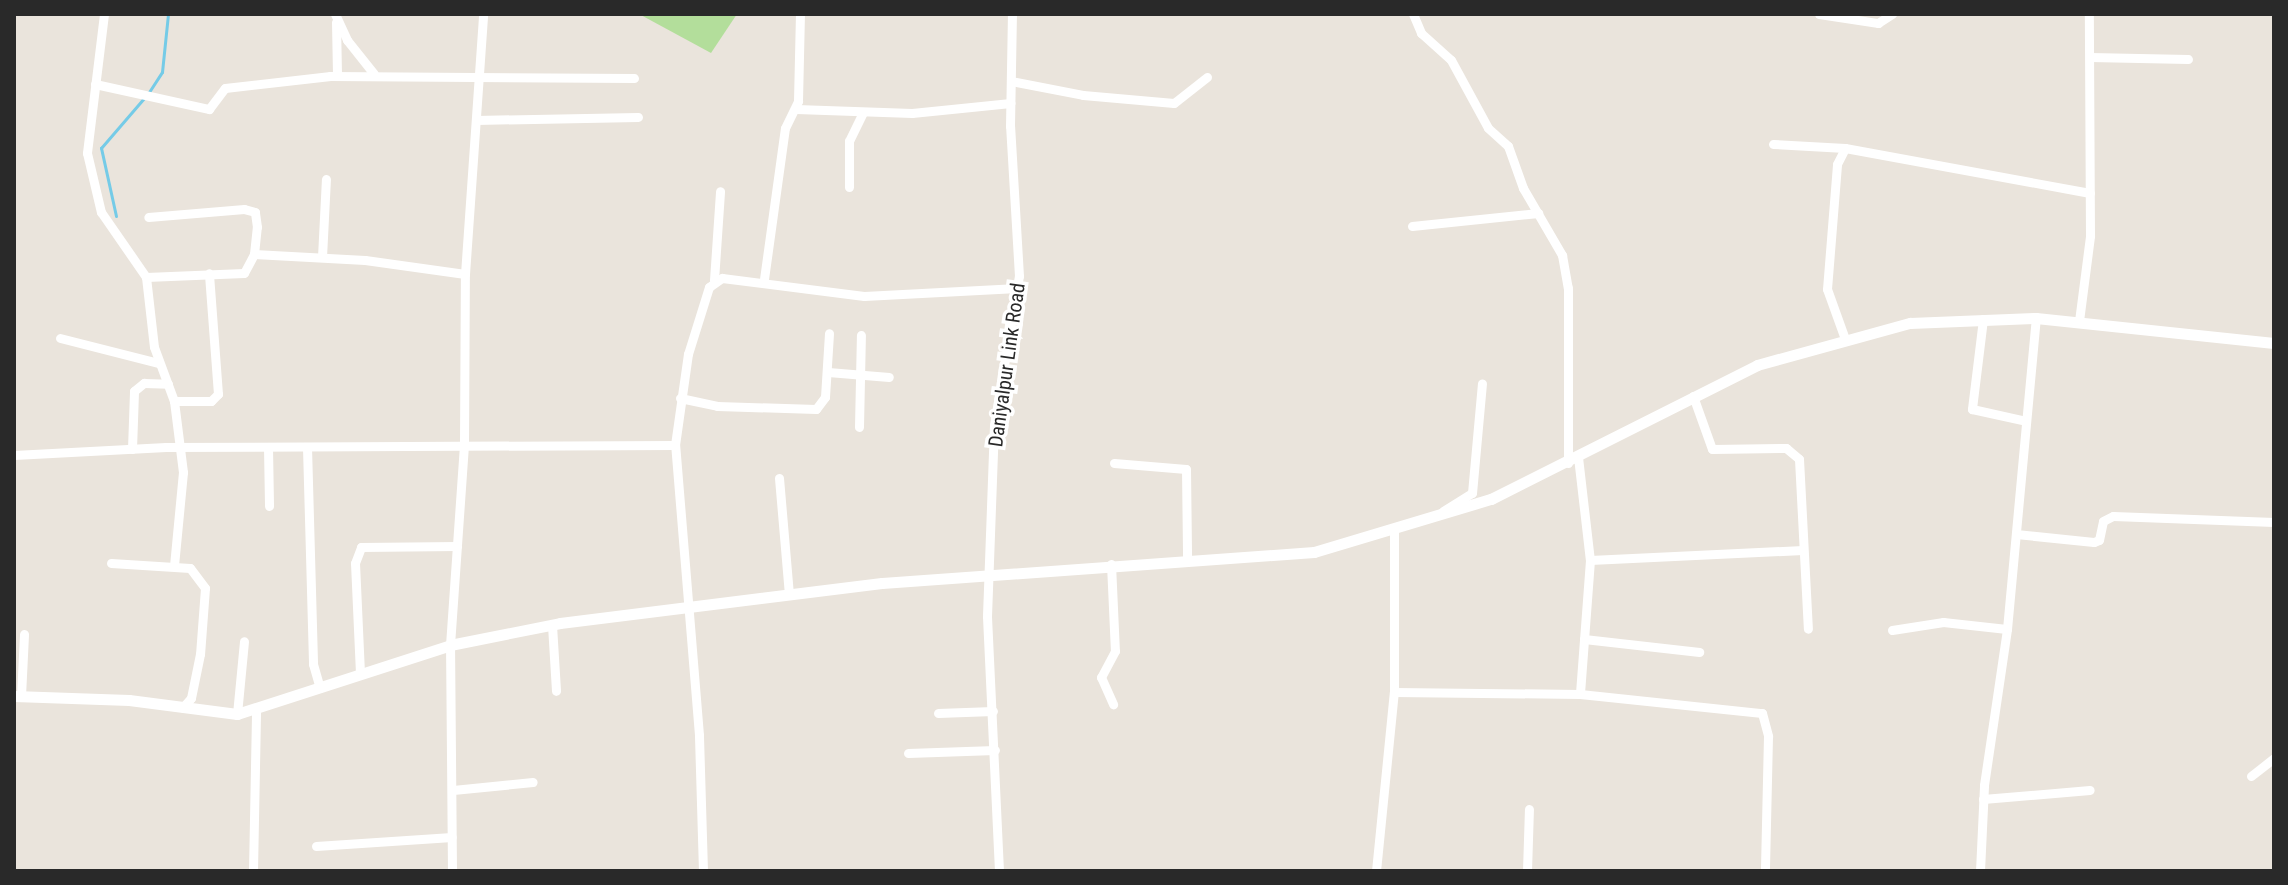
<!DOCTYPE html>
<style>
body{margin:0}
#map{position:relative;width:2288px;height:885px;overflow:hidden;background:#eae4dc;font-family:"Roboto Condensed",sans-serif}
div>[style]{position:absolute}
.green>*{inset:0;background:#b3de9b}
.stream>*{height:3px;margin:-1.5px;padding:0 1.5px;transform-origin:1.5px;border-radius:1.5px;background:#75cbe7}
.minor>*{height:9px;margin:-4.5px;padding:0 4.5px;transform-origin:4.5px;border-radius:4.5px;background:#fff}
.tertiary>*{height:11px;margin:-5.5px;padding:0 5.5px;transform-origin:5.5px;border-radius:5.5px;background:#fff}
span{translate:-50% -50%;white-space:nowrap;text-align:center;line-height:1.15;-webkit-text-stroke:7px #fff;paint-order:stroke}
.street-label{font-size:20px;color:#292929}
.frame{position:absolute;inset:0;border:16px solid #292929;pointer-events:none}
</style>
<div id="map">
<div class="green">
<i style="clip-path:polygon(639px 14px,737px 14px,711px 53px)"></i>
</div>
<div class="stream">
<i style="left:149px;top:92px;width:24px;rotate:-57deg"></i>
<i style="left:162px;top:72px;width:58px;rotate:-84.1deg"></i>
<i style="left:116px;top:216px;width:70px;rotate:-102.4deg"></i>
<i style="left:101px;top:148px;width:66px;rotate:-49.3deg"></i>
</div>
<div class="minor">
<i style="left:104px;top:14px;width:140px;rotate:97deg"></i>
<i style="left:87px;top:153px;width:61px;rotate:76.7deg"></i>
<i style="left:101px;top:212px;width:79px;rotate:55.3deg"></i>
<i style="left:146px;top:277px;width:70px;rotate:83.5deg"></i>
<i style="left:154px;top:347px;width:58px;rotate:69.7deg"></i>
<i style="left:174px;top:401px;width:72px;rotate:82.8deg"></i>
<i style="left:183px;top:472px;width:93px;rotate:95.5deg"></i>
<i style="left:335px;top:14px;width:29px;rotate:65deg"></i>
<i style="left:347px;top:40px;width:43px;rotate:51.5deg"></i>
<i style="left:1413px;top:14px;width:21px;rotate:67deg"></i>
<i style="left:1421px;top:33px;width:40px;rotate:42deg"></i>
<i style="left:1451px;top:60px;width:77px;rotate:61.4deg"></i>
<i style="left:1488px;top:128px;width:27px;rotate:42deg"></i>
<i style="left:1508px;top:146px;width:45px;rotate:70.3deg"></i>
<i style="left:1523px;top:188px;width:78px;rotate:59.8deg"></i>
<i style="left:1562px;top:255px;width:34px;rotate:80deg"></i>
<i style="left:1568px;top:288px;width:175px;rotate:90deg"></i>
<i style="left:1819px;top:14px;width:60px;rotate:8.7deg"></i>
<i style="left:1878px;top:23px;width:17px;rotate:-33deg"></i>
<i style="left:336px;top:22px;width:53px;rotate:88.9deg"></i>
<i style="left:2090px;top:57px;width:98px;rotate:1.2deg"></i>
<i style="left:1011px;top:81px;width:73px;rotate:11deg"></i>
<i style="left:1083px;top:95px;width:91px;rotate:5deg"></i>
<i style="left:1174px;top:103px;width:42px;rotate:-38.2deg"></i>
<i style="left:95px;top:84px;width:117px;rotate:12.4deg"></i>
<i style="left:209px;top:109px;width:26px;rotate:-53deg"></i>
<i style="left:225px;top:88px;width:106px;rotate:-6.5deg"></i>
<i style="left:330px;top:76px;width:304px;rotate:0.4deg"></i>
<i style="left:796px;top:109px;width:116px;rotate:2deg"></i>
<i style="left:912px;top:113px;width:99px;rotate:-5.8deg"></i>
<i style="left:476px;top:120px;width:162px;rotate:-1.1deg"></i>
<i style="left:1773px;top:144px;width:72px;rotate:3.2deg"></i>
<i style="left:1845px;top:148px;width:249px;rotate:10.4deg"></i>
<i style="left:849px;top:187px;width:46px;rotate:-90deg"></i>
<i style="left:849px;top:141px;width:32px;rotate:-64deg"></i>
<i style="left:1412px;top:226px;width:127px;rotate:-5.9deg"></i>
<i style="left:254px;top:254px;width:111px;rotate:3.1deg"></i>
<i style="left:365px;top:260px;width:101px;rotate:8deg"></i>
<i style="left:322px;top:257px;width:78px;rotate:-87.1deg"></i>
<i style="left:146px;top:277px;width:98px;rotate:-2.3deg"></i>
<i style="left:244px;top:273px;width:21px;rotate:-62deg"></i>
<i style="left:254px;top:254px;width:27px;rotate:-84deg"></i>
<i style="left:257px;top:227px;width:15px;rotate:-98deg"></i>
<i style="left:255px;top:212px;width:11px;rotate:-165deg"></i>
<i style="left:244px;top:209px;width:96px;rotate:175.2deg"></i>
<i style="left:764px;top:279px;width:152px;rotate:-82.1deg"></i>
<i style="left:785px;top:128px;width:30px;rotate:-64deg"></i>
<i style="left:798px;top:101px;width:87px;rotate:-88.7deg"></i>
<i style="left:714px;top:280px;width:89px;rotate:-86.1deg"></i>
<i style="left:1983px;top:319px;width:91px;rotate:97deg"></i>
<i style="left:1972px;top:409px;width:55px;rotate:12.5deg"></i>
<i style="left:2079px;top:321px;width:86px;rotate:-82.6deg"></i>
<i style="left:2090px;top:236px;width:222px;rotate:-90.3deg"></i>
<i style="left:60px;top:338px;width:102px;rotate:14.2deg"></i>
<i style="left:1845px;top:339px;width:53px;rotate:-109.8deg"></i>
<i style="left:1827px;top:289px;width:125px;rotate:-85.4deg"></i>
<i style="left:1837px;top:164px;width:18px;rotate:-63deg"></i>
<i style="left:828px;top:372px;width:61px;rotate:4.7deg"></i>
<i style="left:1693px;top:396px;width:56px;rotate:70.3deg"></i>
<i style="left:1712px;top:449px;width:74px;rotate:-0.8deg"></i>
<i style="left:1786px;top:448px;width:17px;rotate:40deg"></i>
<i style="left:1799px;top:459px;width:170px;rotate:87deg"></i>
<i style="left:680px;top:398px;width:38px;rotate:12deg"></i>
<i style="left:717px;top:406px;width:99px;rotate:1.7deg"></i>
<i style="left:816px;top:409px;width:15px;rotate:-53deg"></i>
<i style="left:825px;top:397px;width:64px;rotate:-86.4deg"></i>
<i style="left:174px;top:401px;width:37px"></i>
<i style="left:211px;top:401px;width:10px;rotate:-45deg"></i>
<i style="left:218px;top:394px;width:121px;rotate:-94.3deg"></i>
<i style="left:859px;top:427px;width:92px;rotate:-88.8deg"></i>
<i style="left:268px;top:447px;width:59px;rotate:89deg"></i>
<i style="left:307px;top:447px;width:217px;rotate:88.4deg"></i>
<i style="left:313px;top:664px;width:25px;rotate:74deg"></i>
<i style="left:132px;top:449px;width:58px;rotate:-88deg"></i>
<i style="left:134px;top:391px;width:13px;rotate:-39deg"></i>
<i style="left:144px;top:383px;width:24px;rotate:2deg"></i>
<i style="left:14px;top:455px;width:152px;rotate:-3deg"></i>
<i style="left:166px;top:447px;width:509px;rotate:-0.23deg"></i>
<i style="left:1578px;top:457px;width:104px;rotate:83.4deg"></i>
<i style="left:1590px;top:560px;width:134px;rotate:94.3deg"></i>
<i style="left:1114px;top:463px;width:72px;rotate:4.8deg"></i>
<i style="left:1186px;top:469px;width:88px;rotate:89.3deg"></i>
<i style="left:779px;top:478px;width:116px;rotate:85.1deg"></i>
<i style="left:1443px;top:511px;width:34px;rotate:-32deg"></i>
<i style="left:1472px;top:493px;width:110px;rotate:-84.8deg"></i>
<i style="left:2016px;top:534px;width:78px;rotate:5.9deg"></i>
<i style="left:2094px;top:542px;width:5px;rotate:-22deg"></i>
<i style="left:2099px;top:540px;width:19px;rotate:-78deg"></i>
<i style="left:2103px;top:521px;width:11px;rotate:-27deg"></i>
<i style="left:2113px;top:516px;width:161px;rotate:2.1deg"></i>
<i style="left:1590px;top:560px;width:213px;rotate:-2.7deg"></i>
<i style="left:111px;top:563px;width:79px;rotate:3.6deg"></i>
<i style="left:190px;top:568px;width:25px;rotate:53deg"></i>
<i style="left:205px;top:588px;width:66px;rotate:94.3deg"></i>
<i style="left:200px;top:654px;width:45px;rotate:101.6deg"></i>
<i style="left:191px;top:698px;width:13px;rotate:132deg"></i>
<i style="left:1111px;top:564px;width:87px;rotate:87.4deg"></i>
<i style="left:1115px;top:651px;width:30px;rotate:118deg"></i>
<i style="left:1101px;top:677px;width:30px;rotate:66deg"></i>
<i style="left:552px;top:625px;width:66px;rotate:86.5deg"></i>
<i style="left:1892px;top:630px;width:52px;rotate:-8.9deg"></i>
<i style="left:1943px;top:622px;width:64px;rotate:6.2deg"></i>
<i style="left:1584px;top:639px;width:116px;rotate:6.4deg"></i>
<i style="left:360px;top:673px;width:110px;rotate:-92.6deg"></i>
<i style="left:355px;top:563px;width:17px;rotate:-69deg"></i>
<i style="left:361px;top:547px;width:96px;rotate:-0.6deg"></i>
<i style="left:1394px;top:692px;width:186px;rotate:0.6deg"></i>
<i style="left:1580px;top:694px;width:183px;rotate:6deg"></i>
<i style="left:1762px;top:713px;width:24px;rotate:75deg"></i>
<i style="left:1768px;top:736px;width:135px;rotate:91.3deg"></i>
<i style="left:21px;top:696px;width:62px;rotate:-87.2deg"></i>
<i style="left:938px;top:713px;width:55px;rotate:-2.1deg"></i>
<i style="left:237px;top:714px;width:73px;rotate:-84.5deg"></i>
<i style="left:908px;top:753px;width:87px;rotate:-2deg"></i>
<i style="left:2251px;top:776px;width:29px;rotate:-38deg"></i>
<i style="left:453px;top:790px;width:80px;rotate:-5.7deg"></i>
<i style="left:1983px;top:799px;width:107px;rotate:-4.8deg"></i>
<i style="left:316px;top:846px;width:136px;rotate:-3.8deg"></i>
<i style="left:253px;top:871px;width:160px;rotate:-88.9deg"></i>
<i style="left:452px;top:871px;width:226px;rotate:-90.5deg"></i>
<i style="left:450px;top:645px;width:200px;rotate:-86deg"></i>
<i style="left:464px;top:445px;width:171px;rotate:-89.7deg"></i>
<i style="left:465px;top:274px;width:261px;rotate:-86deg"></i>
<i style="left:703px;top:871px;width:136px;rotate:-91.7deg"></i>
<i style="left:699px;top:735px;width:291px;rotate:-94.7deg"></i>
<i style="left:675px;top:445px;width:92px;rotate:-81.9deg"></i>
<i style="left:688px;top:354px;width:70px;rotate:-72.6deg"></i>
<i style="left:709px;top:287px;width:16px;rotate:-35deg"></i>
<i style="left:722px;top:278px;width:143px;rotate:7.2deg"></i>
<i style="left:864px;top:296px;width:155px;rotate:-3deg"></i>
<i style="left:999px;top:871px;width:255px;rotate:-92.7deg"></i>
<i style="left:987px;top:616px;width:191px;rotate:-87.9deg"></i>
<i style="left:994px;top:425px;width:151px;rotate:-80.5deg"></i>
<i style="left:1019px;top:276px;width:150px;rotate:-93.4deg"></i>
<i style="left:1010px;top:126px;width:112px;rotate:-89deg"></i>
<i style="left:1376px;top:871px;width:180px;rotate:-84.3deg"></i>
<i style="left:1394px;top:692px;width:163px;rotate:-90deg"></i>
<i style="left:1527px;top:871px;width:62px;rotate:-88.2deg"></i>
<i style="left:1980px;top:871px;width:86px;rotate:-87.3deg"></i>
<i style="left:1984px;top:785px;width:158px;rotate:-81.6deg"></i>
<i style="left:2007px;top:629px;width:312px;rotate:-84.7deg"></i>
</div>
<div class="tertiary">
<i style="left:14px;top:696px;width:115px;rotate:2deg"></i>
<i style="left:129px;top:700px;width:109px;rotate:7.4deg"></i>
<i style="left:237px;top:714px;width:224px;rotate:-17.9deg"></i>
<i style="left:450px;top:645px;width:112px;rotate:-11.3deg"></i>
<i style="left:560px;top:623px;width:324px;rotate:-7.1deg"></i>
<i style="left:882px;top:583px;width:433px;rotate:-4.1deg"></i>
<i style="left:1314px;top:552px;width:185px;rotate:-16.7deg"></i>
<i style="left:1491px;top:499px;width:298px;rotate:-26.7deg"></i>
<i style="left:1757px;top:365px;width:159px;rotate:-15.4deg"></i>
<i style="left:1910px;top:323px;width:126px;rotate:-2.3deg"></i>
<i style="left:2036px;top:318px;width:239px;rotate:6deg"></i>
</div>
<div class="street-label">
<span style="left:1007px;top:365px;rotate:-82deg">Daniyalpur Link Road</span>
</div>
<div class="frame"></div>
</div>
